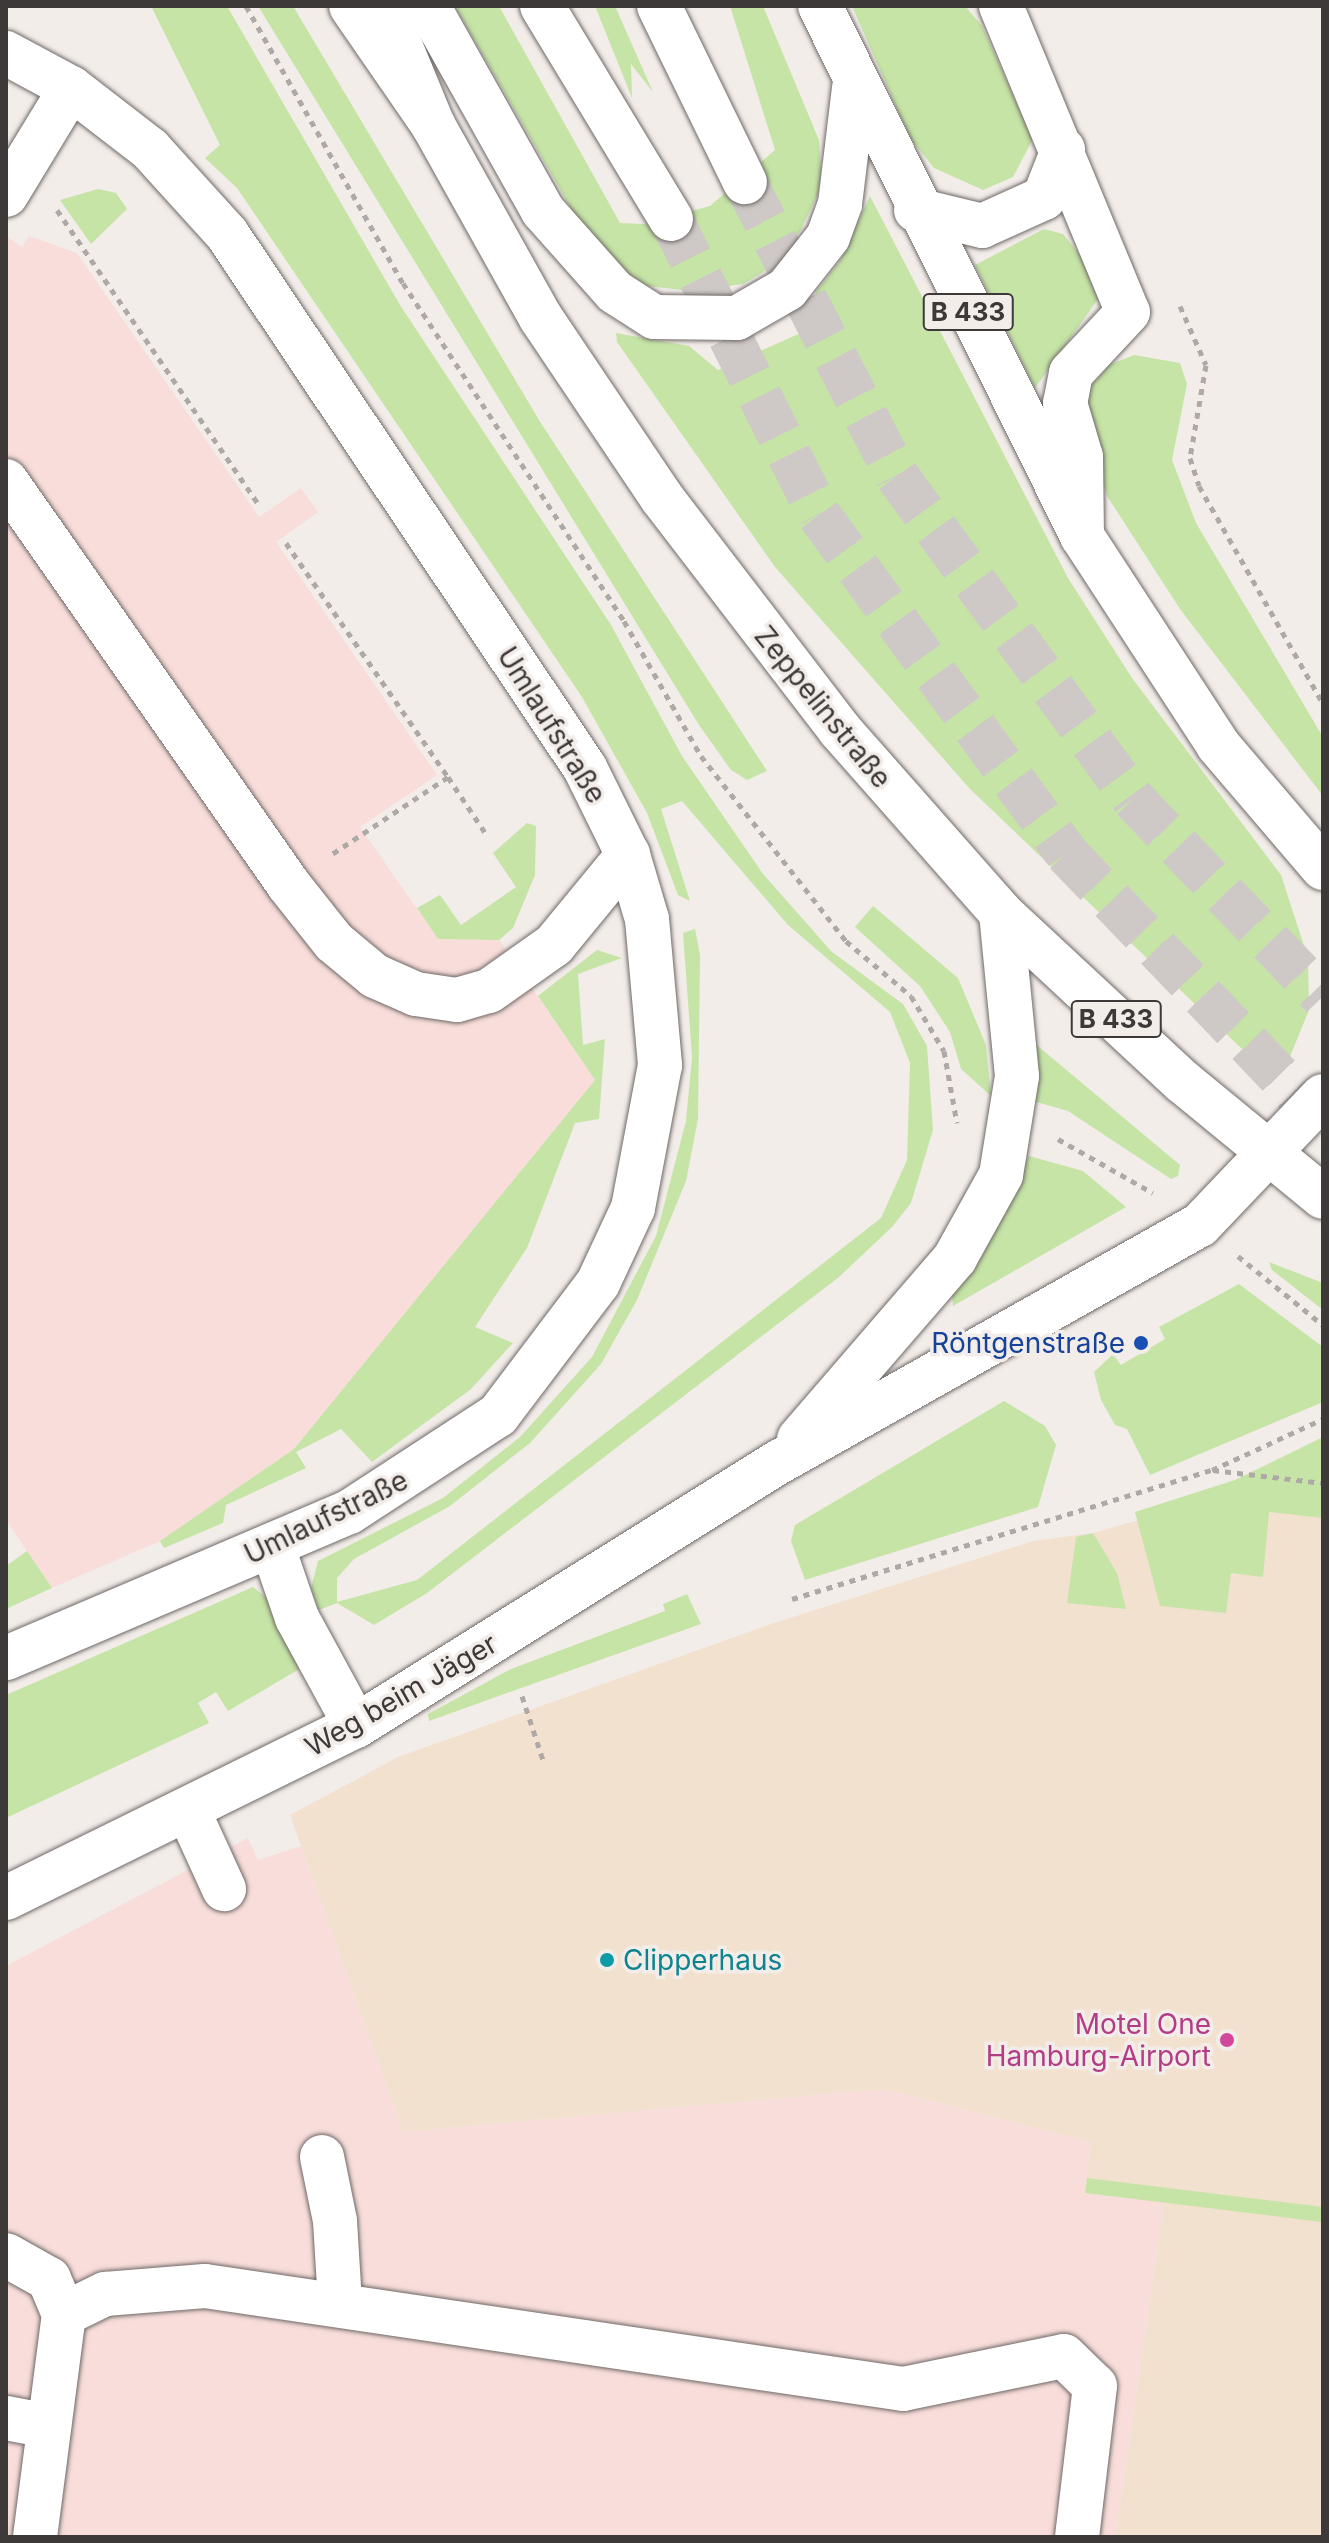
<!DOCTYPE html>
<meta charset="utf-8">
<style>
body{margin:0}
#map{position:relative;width:1329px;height:2543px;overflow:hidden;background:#f3edea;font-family:Inter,sans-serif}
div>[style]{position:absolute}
.commercial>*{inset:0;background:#f3e1d0}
.industrial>*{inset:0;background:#f8ddda}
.green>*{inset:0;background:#c5e4a6;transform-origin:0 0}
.highway-tunnel>*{height:44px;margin-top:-22px;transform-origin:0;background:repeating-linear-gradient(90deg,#cec9c6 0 44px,transparent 0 66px)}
.path>*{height:5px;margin-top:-2.5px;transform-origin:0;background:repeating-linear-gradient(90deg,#aea9a7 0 6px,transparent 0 12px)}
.roads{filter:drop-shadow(0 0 2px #6f6967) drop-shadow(0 0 2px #6f6967)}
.minor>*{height:44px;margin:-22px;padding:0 22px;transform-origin:22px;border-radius:22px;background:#fff}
.major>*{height:44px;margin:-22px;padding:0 22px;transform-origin:22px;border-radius:22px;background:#fff}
.highway>*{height:44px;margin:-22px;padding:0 22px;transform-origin:22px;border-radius:22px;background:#fff}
.dots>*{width:22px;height:22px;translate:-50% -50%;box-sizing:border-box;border:4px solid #f3edea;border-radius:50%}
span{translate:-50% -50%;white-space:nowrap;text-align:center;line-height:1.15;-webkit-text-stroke:7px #f3edea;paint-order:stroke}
.shield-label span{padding:2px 6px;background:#f3edea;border:2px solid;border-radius:6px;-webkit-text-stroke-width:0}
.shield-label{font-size:26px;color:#3c3938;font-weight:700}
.street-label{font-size:28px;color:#3c3938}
.transit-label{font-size:28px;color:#164399}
.right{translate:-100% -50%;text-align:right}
.culture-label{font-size:28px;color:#0d838f}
.left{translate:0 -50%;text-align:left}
.hotel-label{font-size:28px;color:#b23c85}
.frame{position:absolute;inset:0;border:8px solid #3c3938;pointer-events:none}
</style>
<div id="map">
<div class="commercial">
<i style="clip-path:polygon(1252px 1488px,1323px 1496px,1323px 2537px,1115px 2537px,1164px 2202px,1084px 2193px,1091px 2142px,884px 2089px,403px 2132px,290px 1815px,398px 1757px,774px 1623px,1033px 1541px,1093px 1533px)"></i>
</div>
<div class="industrial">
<i style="clip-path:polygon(6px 236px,22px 247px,29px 236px,77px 253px,259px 517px,301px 488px,318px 512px,276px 542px,437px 775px,360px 827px,438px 939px,499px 940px,595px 1080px,294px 1449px,160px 1541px,52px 1588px,6px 1520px)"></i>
<i style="clip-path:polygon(248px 1838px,258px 1860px,301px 1846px,403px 2132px,884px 2089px,1091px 2142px,1084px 2193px,1164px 2202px,1115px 2537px,6px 2537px,6px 1966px)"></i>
</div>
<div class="green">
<i style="clip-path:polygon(151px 6px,227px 6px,400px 305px,611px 625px,682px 756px,763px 874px,832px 952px,903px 1004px,927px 1046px,933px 1130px,911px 1203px,892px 1227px,839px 1277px,427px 1593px,374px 1625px,337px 1603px,319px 1610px,311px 1588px,318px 1561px,443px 1498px,520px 1437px,592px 1357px,656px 1236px,686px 1121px,692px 1057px,683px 933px,695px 929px,700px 955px,698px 1119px,686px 1181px,637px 1300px,601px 1364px,530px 1443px,450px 1506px,354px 1559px,337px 1578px,337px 1602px,417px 1580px,881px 1218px,907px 1160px,910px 1063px,890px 1012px,788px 925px,682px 801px,661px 809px,690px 901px,678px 895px,647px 813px,582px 697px,237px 188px,205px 158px,220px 145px)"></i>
<i style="clip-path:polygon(258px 6px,293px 6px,539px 420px,767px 771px,747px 780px,731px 770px,699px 725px)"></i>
<i style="clip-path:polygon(455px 6px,499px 6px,620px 223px,644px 224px,710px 206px,775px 150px,730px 6px,763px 6px,819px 140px,822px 185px,801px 230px,773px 266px,743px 284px,692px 291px,647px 286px,596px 252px)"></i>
<i style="clip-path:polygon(595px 6px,615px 6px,653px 92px,631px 64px,632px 98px)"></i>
<i style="clip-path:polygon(852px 6px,965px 6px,982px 26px,1033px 139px,1013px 177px,983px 190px,934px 168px,910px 138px)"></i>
<i style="clip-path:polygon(98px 189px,116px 193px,127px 209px,91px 244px,60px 200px)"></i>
<i style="clip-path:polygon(870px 196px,1068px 578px,1132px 678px,1281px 875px,1308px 958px,1309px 1010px,1289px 1059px,1260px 1062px,1241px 1048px,970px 789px,775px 567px,617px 342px,616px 333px,689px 346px,718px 370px,814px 327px,816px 292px,840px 261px)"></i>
<i style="clip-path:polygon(1044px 229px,1063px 234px,1087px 264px,1098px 299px,1035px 388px,975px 265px)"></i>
<i style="clip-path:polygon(1134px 355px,1180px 363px,1187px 384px,1172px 460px,1196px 523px,1323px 737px,1323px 796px,1180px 609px,1107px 496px,1081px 419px,1087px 391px,1109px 365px)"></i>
<i style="clip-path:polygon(527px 823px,536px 826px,535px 875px,513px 928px,499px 940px,438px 939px,417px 908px,440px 895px,461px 925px,516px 887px,493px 853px)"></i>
<i style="clip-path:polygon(873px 906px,958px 978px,986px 1045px,991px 1096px,961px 1069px,950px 1032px,920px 986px,855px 927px)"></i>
<i style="clip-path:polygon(597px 950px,622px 958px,578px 974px,583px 1045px,605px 1039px,599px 1119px,575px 1123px,527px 1248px,475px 1327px,513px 1343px,471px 1389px,372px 1462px,341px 1429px,296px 1452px,306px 1468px,226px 1505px,223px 1523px,164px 1548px,160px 1541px,294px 1449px,595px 1080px,538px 996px)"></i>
<i style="clip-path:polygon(1033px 1042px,1180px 1165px,1178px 1176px,1171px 1179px,1068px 1111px,1033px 1101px)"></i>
<i style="clip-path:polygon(1029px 1156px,1083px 1171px,1126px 1207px,953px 1306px,952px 1295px)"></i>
<i style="clip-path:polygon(1269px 1262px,1323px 1283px,1323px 1310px,1272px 1270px)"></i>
<i style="clip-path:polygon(1239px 1284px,1323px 1347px,1323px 1402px,1150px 1475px,1127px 1429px,1115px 1425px,1101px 1400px,1094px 1372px,1113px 1354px,1121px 1365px,1165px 1339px,1159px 1327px)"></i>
<i style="clip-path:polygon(1004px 1401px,1045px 1426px,1056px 1445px,1038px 1507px,805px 1580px,791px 1541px,795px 1525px)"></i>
<i style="clip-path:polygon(1323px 1437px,1323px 1518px,1269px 1512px,1263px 1577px,1231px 1573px,1226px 1613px,1160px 1606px,1135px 1512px,1235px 1480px)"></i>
<i style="clip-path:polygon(1093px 1533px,1117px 1573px,1126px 1609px,1067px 1603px,1076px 1537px)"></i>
<i style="clip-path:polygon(27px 1551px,52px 1588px,6px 1609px,6px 1566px)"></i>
<i style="clip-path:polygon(253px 1587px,272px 1602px,301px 1668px,228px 1711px,216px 1692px,198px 1703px,209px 1723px,6px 1818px,6px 1695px)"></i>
<i style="clip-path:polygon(687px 1594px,701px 1624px,429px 1721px,428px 1714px,511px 1669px,665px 1611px,663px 1604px)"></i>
<i style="left:1087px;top:2178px;width:238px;height:15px;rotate:7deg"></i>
</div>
<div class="highway-tunnel">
<i style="left:745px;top:182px;width:331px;rotate:62.7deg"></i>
<i style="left:897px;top:476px;width:400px;rotate:53.8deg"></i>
<i style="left:1133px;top:799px;width:274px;rotate:46.2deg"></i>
<i style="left:671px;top:219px;width:331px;rotate:63.4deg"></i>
<i style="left:819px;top:515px;width:419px;rotate:53.8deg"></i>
<i style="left:1066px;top:853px;width:372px;rotate:46.3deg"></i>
</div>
<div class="path">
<i style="left:246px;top:6px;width:318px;rotate:60.5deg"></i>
<i style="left:403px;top:283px;width:404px;rotate:56.8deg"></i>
<i style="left:624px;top:621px;width:155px;rotate:60.3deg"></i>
<i style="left:701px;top:756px;width:235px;rotate:51.9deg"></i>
<i style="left:846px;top:941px;width:85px;rotate:40.2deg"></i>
<i style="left:911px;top:996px;width:64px;rotate:59deg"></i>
<i style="left:944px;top:1051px;width:73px;rotate:79.8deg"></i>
<i style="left:57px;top:210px;width:359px;rotate:55.6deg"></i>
<i style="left:1180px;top:306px;width:64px;rotate:66.2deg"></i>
<i style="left:1206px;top:365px;width:94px;rotate:99.8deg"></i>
<i style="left:1190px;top:458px;width:29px;rotate:72deg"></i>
<i style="left:1199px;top:486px;width:250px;rotate:60.3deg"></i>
<i style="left:286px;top:543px;width:285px;rotate:55.3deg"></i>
<i style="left:448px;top:777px;width:143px;rotate:146.4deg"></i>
<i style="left:448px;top:777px;width:69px;rotate:56.3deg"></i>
<i style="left:1058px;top:1139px;width:109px;rotate:29.6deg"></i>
<i style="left:1238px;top:1256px;width:109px;rotate:39.1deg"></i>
<i style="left:1213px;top:1470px;width:111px;rotate:6.7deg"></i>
<i style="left:792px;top:1599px;width:439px;rotate:-17.1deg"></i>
<i style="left:1212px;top:1470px;width:122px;rotate:-24.7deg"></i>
<i style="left:522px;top:1696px;width:71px;rotate:71.8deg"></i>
</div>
<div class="roads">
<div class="minor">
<i style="left:1001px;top:6px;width:331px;rotate:67.5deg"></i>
<i style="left:1128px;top:312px;width:83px;rotate:133.1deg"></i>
<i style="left:1071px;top:373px;width:31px;rotate:101deg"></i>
<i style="left:1065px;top:403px;width:56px;rotate:73.5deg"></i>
<i style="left:1081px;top:457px;width:79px;rotate:89.3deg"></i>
<i style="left:6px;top:53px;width:74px;rotate:28.3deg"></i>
<i style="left:71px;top:88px;width:100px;rotate:37.7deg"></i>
<i style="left:150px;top:149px;width:115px;rotate:47.8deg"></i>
<i style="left:227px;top:234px;width:643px;rotate:56.16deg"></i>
<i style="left:585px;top:768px;width:97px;rotate:63.7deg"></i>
<i style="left:628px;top:855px;width:67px;rotate:73.5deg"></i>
<i style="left:647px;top:919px;width:147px;rotate:84.9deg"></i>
<i style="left:660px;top:1065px;width:146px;rotate:100.7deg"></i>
<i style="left:633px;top:1208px;width:83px;rotate:115deg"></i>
<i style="left:598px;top:1283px;width:166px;rotate:127.1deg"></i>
<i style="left:498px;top:1415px;width:178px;rotate:146.9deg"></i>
<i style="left:349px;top:1512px;width:373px;rotate:156.9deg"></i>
<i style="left:6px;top:195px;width:125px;rotate:-58.7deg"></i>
<i style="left:916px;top:210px;width:68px;rotate:13.6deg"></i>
<i style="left:982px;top:226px;width:68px;rotate:-24.3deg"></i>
<i style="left:1044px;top:198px;width:52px;rotate:-68.4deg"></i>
<i style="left:6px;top:481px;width:492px;rotate:55deg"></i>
<i style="left:288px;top:884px;width:74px;rotate:51.6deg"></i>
<i style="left:334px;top:942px;width:53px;rotate:39.7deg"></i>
<i style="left:375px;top:976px;width:45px;rotate:23.7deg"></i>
<i style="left:416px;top:994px;width:41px;rotate:8.3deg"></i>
<i style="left:457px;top:1000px;width:33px;rotate:-16deg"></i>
<i style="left:489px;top:991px;width:80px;rotate:-35.3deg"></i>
<i style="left:554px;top:945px;width:117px;rotate:-50.6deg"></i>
<i style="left:799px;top:1439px;width:239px;rotate:-49.2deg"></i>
<i style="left:955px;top:1258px;width:95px;rotate:-61deg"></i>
<i style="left:1001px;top:1175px;width:100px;rotate:-80.8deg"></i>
<i style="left:1017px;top:1076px;width:164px;rotate:-95.6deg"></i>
<i style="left:272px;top:1545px;width:77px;rotate:71.1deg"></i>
<i style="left:297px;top:1618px;width:123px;rotate:61.4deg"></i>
<i style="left:188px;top:1810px;width:87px;rotate:65.5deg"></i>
<i style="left:6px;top:1898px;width:390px;rotate:-26.2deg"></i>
<i style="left:356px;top:1726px;width:499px;rotate:-32deg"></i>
<i style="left:779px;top:1462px;width:483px;rotate:-29.4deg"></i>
<i style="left:1200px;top:1225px;width:178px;rotate:-46.4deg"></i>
<i style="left:322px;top:2157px;width:65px;rotate:78.5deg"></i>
<i style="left:335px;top:2221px;width:82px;rotate:86.5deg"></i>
<i style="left:6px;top:2255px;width:49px;rotate:29.2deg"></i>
<i style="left:49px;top:2279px;width:38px;rotate:67deg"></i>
<i style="left:6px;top:2418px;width:44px;rotate:10.5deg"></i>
<i style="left:35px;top:2537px;width:225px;rotate:-82.6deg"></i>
<i style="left:64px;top:2314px;width:46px;rotate:-26deg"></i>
<i style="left:105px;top:2294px;width:100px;rotate:-4.6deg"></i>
<i style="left:205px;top:2286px;width:706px;rotate:8.39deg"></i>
<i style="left:903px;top:2389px;width:164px;rotate:-11.6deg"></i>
<i style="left:1064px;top:2356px;width:43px;rotate:44.1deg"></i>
<i style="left:1095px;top:2386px;width:152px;rotate:96.8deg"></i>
</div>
<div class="major">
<i style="left:351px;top:6px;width:145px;rotate:55.4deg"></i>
<i style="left:433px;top:125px;width:221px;rotate:60.8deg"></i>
<i style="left:541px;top:318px;width:217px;rotate:56.1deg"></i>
<i style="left:662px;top:498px;width:291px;rotate:52.5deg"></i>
<i style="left:839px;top:729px;width:245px;rotate:48.6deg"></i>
<i style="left:1001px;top:913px;width:248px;rotate:42.9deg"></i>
<i style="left:1183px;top:1082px;width:181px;rotate:39.4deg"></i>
<i style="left:820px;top:6px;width:591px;rotate:63.69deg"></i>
<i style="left:1082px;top:536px;width:249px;rotate:56.9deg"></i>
<i style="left:1218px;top:745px;width:162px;rotate:49.5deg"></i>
</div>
<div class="highway">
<i style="left:384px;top:6px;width:129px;rotate:67.6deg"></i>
<i style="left:428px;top:6px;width:235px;rotate:60.7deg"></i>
<i style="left:543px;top:211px;width:108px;rotate:48.4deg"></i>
<i style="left:615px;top:292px;width:46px;rotate:32.7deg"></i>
<i style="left:654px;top:317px;width:83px;rotate:0.7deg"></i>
<i style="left:737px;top:318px;width:58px;rotate:-30.1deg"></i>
<i style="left:787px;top:289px;width:66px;rotate:-51.7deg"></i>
<i style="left:828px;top:237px;width:35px;rotate:-70deg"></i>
<i style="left:840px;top:204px;width:117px;rotate:-83.1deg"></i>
<i style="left:542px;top:6px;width:249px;rotate:58.8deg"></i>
<i style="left:659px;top:6px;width:196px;rotate:64deg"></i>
</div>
</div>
<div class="dots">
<i style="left:1141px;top:1343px;background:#1a4fb4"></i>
<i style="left:607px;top:1960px;background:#0f9aa8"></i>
<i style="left:1227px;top:2040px;background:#d1479c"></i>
</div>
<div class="shield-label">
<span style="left:968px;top:312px">B 433</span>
<span style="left:1116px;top:1019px">B 433</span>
</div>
<div class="street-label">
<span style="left:823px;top:707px;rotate:51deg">Zeppelinstraße</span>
<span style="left:552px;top:725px;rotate:58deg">Umlaufstraße</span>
<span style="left:326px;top:1517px;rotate:-26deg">Umlaufstraße</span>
<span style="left:401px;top:1695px;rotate:-30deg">Weg beim Jäger</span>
</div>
<div class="transit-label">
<span class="right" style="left:1125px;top:1343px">Röntgenstraße</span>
</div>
<div class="culture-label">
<span class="left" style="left:623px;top:1960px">Clipperhaus</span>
</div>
<div class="hotel-label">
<span class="right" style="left:1211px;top:2040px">Motel One<br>Hamburg-Airport</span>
</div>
<div class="frame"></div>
</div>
